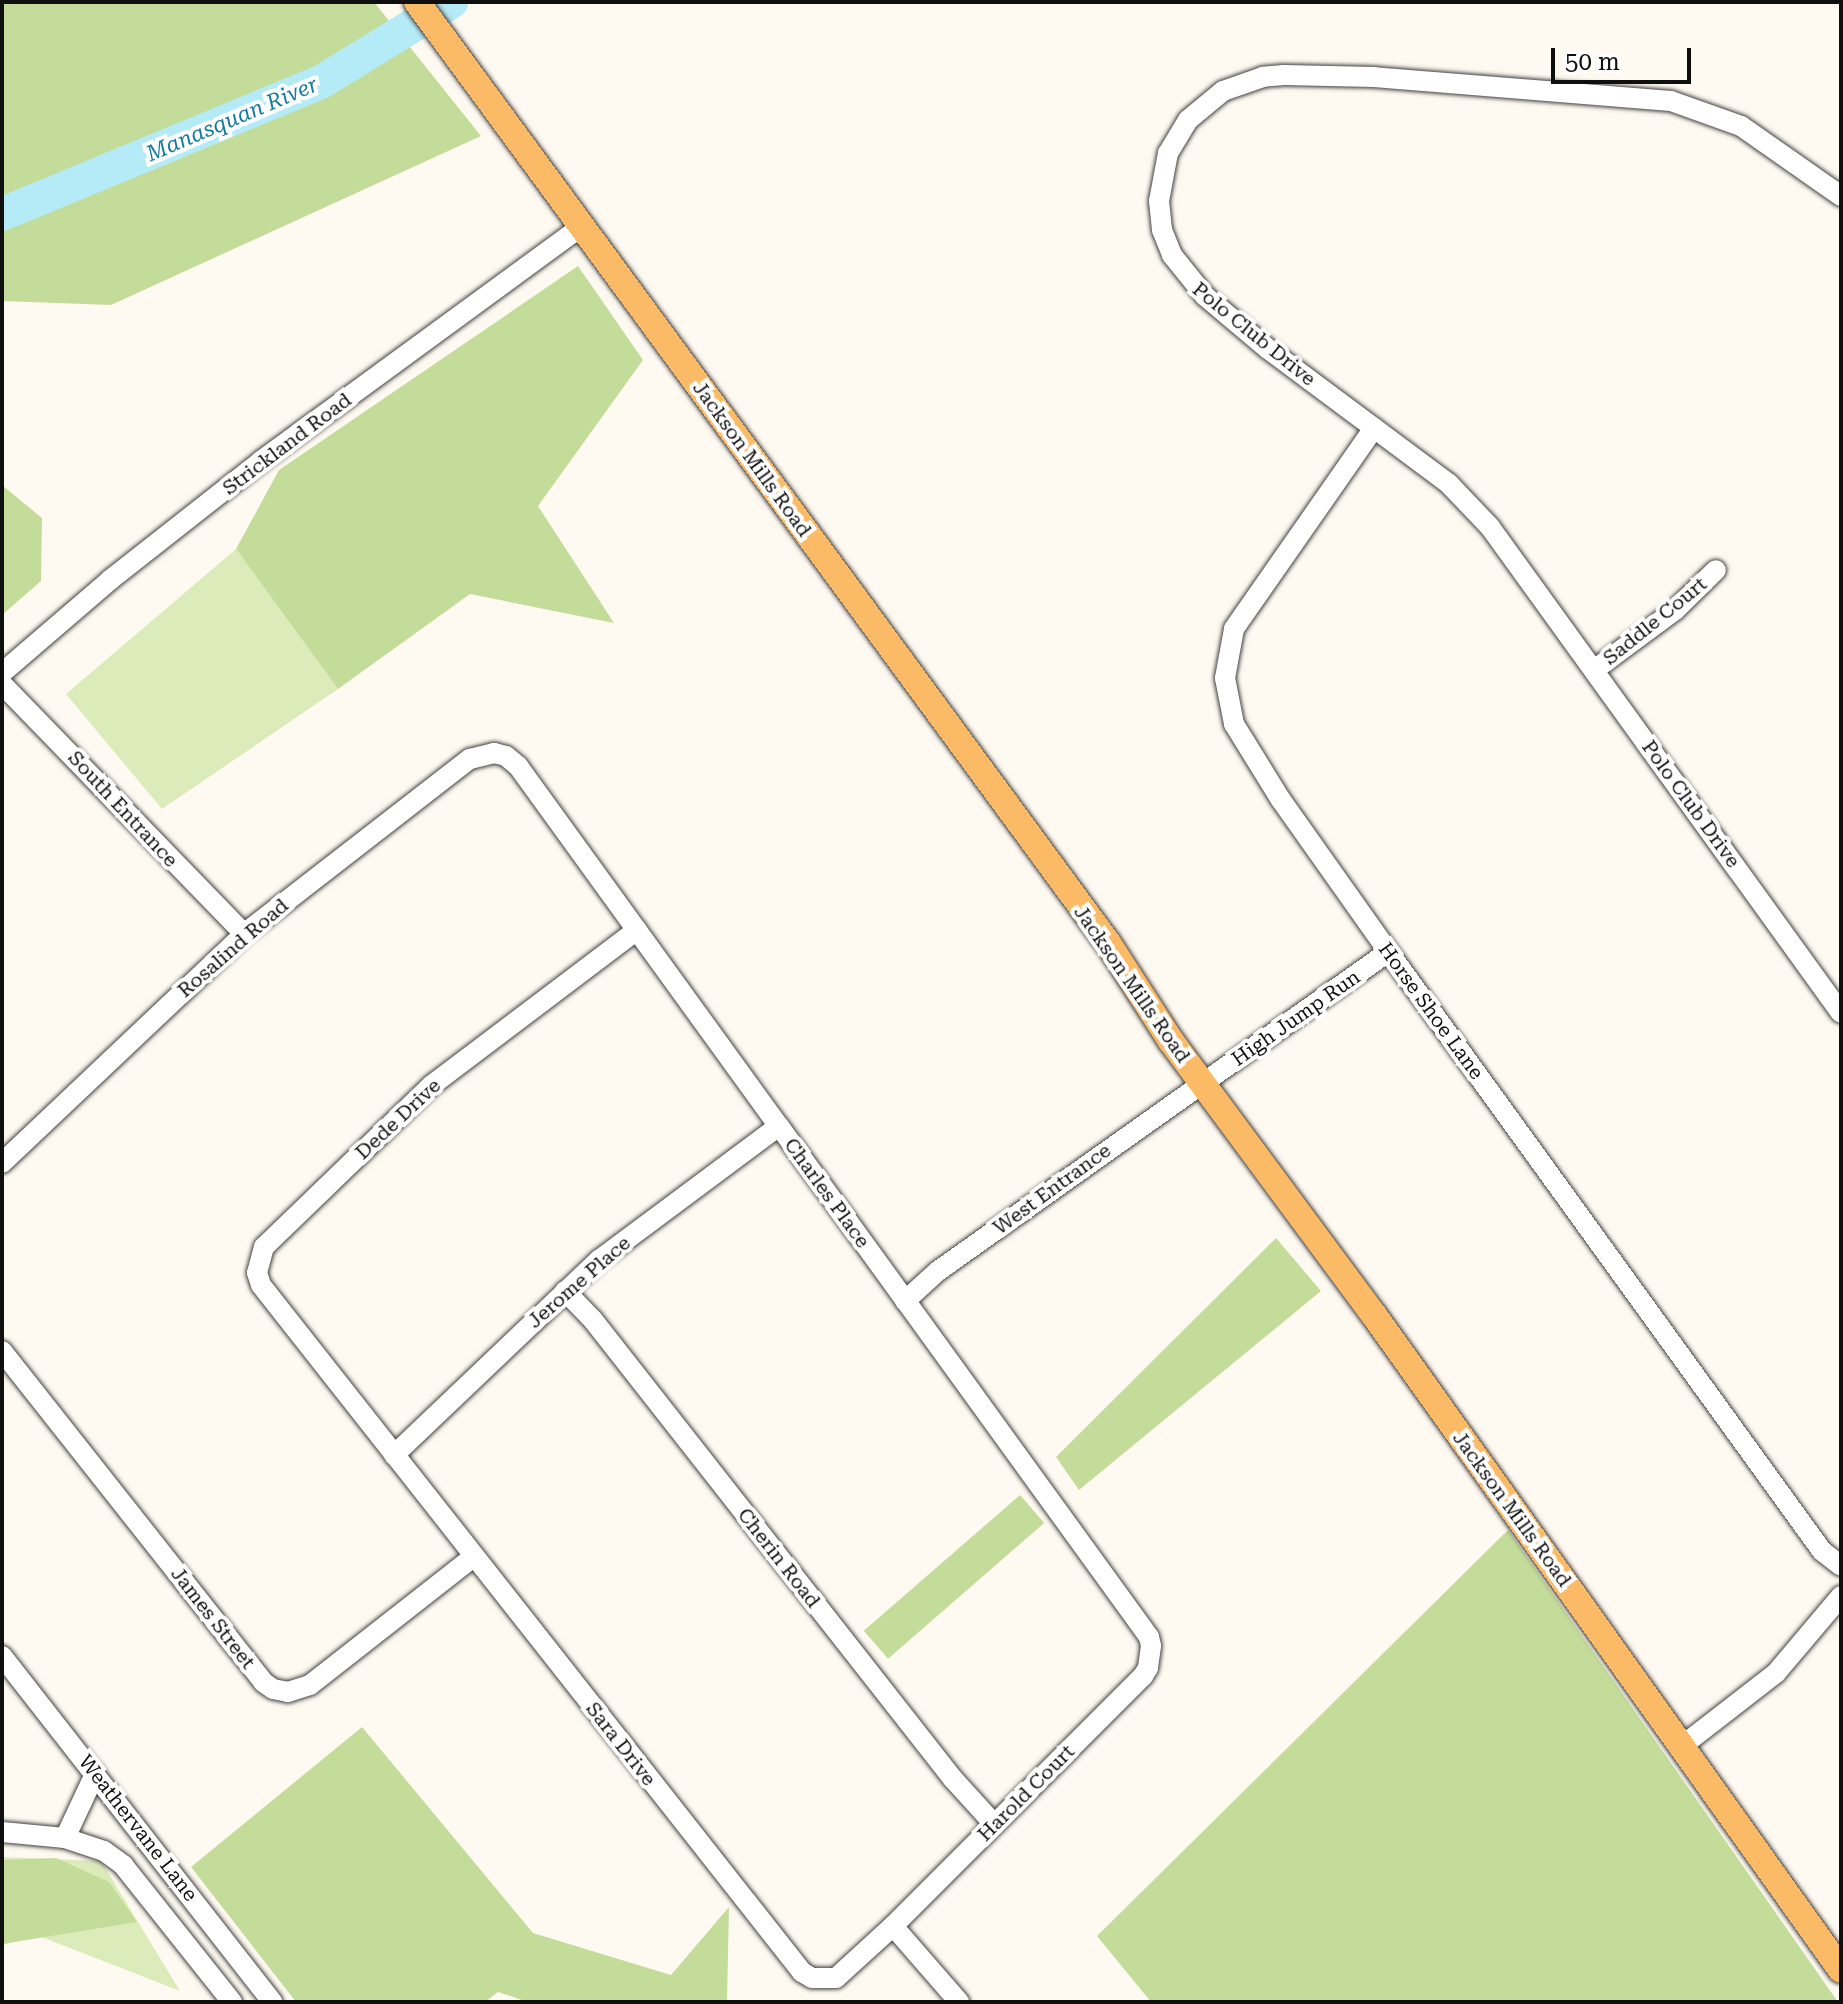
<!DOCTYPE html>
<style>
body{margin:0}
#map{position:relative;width:1843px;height:2004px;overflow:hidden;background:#fffaf1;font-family:"Roboto Serif",serif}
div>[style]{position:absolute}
.green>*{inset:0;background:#dcebba}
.forest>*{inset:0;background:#c4dc99;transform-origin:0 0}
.river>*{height:34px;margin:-17px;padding:0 17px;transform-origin:17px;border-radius:17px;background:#b5ebf7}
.roads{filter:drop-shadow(0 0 2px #424242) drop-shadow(0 0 2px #424242)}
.minor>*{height:20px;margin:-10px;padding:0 10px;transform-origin:10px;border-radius:10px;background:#fff}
.major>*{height:26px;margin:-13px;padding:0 13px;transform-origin:13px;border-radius:13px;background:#fbba66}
span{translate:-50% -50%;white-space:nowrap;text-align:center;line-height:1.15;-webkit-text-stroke:8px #fff;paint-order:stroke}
.street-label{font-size:20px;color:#0f0f0f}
.water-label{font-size:22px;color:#157b9d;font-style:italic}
.frame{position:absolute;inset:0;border:4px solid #0f0f0f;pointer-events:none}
.scale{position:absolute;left:1551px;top:48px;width:140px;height:36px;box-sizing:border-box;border:4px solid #0f0f0f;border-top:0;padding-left:10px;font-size:24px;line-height:28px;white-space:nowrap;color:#0f0f0f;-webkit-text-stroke:6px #fff;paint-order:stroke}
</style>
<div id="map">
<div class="green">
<i style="clip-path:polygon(236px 549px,338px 689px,162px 809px,66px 694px)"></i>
<i style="clip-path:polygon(2px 1857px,101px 1861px,180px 1991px,39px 1936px,2px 1945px)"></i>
</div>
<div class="forest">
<i style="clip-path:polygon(2px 2px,374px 2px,481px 136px,111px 305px,2px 301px)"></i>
<i style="clip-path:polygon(578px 266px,643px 360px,538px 506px,614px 623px,470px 594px,338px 689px,236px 549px,279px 470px)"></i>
<i style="clip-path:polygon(2px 485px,42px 518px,41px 581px,2px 615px)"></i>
<i style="clip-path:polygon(1276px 1238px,1321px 1291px,1079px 1490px,1056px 1457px)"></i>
<i style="left:1020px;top:1495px;width:37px;height:207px;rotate:49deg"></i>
<i style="clip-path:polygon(1508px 1530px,1838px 2002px,1151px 2002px,1097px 1936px)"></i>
<i style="clip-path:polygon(362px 1727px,533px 1933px,671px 1975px,729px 1907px,727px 2002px,528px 2002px,498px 1992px,485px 2002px,296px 2002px,191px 1867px)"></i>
<i style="clip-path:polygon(56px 1858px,109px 1882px,137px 1922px,2px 1944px,2px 1860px)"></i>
</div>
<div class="river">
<i style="left:2px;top:214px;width:345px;rotate:-22.5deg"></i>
<i style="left:321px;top:82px;width:153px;rotate:-31.6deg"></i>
</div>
<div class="roads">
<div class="minor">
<i style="left:1841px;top:196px;width:122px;rotate:-145deg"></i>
<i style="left:1741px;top:126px;width:74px;rotate:-160.3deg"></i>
<i style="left:1671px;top:101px;width:298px;rotate:-175.4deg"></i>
<i style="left:1374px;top:77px;width:90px;rotate:-178.7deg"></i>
<i style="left:1284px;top:75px;width:21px;rotate:175deg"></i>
<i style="left:1263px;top:77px;width:42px;rotate:160.7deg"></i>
<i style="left:1223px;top:91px;width:45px;rotate:140.4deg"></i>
<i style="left:1188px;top:120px;width:39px;rotate:121deg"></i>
<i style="left:1168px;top:153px;width:49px;rotate:100.6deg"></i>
<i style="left:1159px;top:201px;width:29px;rotate:84deg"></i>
<i style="left:1162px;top:230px;width:27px;rotate:68deg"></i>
<i style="left:1172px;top:255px;width:53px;rotate:51.2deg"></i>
<i style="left:1205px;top:296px;width:82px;rotate:40.1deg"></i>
<i style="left:1268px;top:349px;width:226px;rotate:36.7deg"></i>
<i style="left:1449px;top:484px;width:59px;rotate:46.4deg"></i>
<i style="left:1490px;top:527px;width:599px;rotate:54.16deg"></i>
<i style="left:1374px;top:428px;width:245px;rotate:124.9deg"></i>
<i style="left:1234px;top:629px;width:50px;rotate:100.4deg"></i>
<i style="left:1225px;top:678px;width:47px;rotate:78.9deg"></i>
<i style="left:1234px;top:724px;width:89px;rotate:58.3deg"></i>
<i style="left:1281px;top:800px;width:194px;rotate:54.7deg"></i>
<i style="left:1393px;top:958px;width:732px;rotate:54.12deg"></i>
<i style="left:1822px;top:1551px;width:24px;rotate:38deg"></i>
<i style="left:1594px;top:670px;width:101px;rotate:-36.5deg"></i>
<i style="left:1675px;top:610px;width:57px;rotate:-44.3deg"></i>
<i style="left:2px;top:673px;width:143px;rotate:-40.7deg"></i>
<i style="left:110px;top:580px;width:192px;rotate:-38.2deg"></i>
<i style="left:261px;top:461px;width:398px;rotate:-36.2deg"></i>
<i style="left:2px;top:684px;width:348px;rotate:45.9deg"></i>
<i style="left:2px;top:1163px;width:333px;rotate:-43.4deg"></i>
<i style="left:244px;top:934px;width:286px;rotate:-37.8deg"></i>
<i style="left:470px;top:759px;width:25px;rotate:-14deg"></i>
<i style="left:494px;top:753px;width:12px;rotate:14deg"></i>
<i style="left:506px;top:756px;width:16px;rotate:40deg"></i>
<i style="left:518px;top:766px;width:445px;rotate:54.1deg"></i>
<i style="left:779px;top:1126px;width:631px;rotate:54.09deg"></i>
<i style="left:1149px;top:1637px;width:9px;rotate:77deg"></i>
<i style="left:1151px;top:1646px;width:22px;rotate:98deg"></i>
<i style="left:1148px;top:1668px;width:9px;rotate:122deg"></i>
<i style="left:1143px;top:1676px;width:354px;rotate:135deg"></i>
<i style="left:893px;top:1926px;width:77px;rotate:137.6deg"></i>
<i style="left:836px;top:1978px;width:24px;rotate:180deg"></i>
<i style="left:812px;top:1978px;width:12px;rotate:-149deg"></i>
<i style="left:802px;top:1972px;width:874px;rotate:-128.22deg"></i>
<i style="left:261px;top:1285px;width:13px;rotate:-108deg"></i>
<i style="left:257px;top:1273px;width:27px;rotate:-75deg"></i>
<i style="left:264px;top:1247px;width:233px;rotate:-44deg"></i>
<i style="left:432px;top:1085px;width:257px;rotate:-37.1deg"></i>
<i style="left:565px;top:1291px;width:40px;rotate:46deg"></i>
<i style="left:593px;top:1320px;width:583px;rotate:51.89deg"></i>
<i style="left:953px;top:1779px;width:61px;rotate:47.7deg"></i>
<i style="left:905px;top:1301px;width:45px;rotate:-42.3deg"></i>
<i style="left:938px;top:1271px;width:552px;rotate:-35.33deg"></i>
<i style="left:2px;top:1351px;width:422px;rotate:51.7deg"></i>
<i style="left:263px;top:1682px;width:12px;rotate:35deg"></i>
<i style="left:273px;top:1689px;width:15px;rotate:11deg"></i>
<i style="left:288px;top:1692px;width:23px;rotate:-18deg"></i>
<i style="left:310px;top:1685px;width:207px;rotate:-38.1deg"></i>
<i style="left:394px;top:1455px;width:283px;rotate:-43.6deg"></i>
<i style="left:599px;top:1260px;width:224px;rotate:-36.7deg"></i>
<i style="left:2px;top:1656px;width:439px;rotate:52deg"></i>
<i style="left:1682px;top:1746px;width:119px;rotate:-37.8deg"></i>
<i style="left:1776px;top:1673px;width:101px;rotate:-49.8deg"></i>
<i style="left:2px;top:1832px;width:63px;rotate:5.4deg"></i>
<i style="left:65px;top:1838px;width:41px;rotate:18.4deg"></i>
<i style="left:104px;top:1851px;width:24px;rotate:36deg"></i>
<i style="left:123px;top:1865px;width:175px;rotate:51.5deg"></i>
<i style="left:65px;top:1838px;width:71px;rotate:-64.9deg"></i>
<i style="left:893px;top:1926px;width:101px;rotate:49deg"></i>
</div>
<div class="major">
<i style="left:417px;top:2px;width:1167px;rotate:53.71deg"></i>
<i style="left:1108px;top:943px;width:117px;rotate:57.3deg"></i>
<i style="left:1171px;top:1041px;width:341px;rotate:53.5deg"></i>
<i style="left:1374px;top:1315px;width:804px;rotate:54.51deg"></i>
</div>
</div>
<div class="street-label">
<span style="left:1254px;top:334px;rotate:39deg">Polo Club Drive</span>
<span style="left:287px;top:444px;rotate:-37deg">Strickland Road</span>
<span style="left:752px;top:459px;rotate:54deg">Jackson Mills Road</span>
<span style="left:1655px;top:621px;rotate:-39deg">Saddle Court</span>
<span style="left:1691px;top:804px;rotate:54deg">Polo Club Drive</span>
<span style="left:123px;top:809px;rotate:47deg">South Entrance</span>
<span style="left:233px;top:948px;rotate:-41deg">Rosalind Road</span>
<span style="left:1132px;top:984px;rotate:55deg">Jackson Mills Road</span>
<span style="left:1431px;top:1011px;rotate:54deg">Horse Shoe Lane</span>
<span style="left:1296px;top:1018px;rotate:-35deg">High Jump Run</span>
<span style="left:398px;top:1119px;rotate:-43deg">Dede Drive</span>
<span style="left:1052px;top:1189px;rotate:-36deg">West Entrance</span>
<span style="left:827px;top:1193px;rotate:54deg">Charles Place</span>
<span style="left:579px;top:1282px;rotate:-41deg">Jerome Place</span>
<span style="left:1512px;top:1509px;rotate:54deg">Jackson Mills Road</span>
<span style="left:779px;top:1558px;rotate:52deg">Cherin Road</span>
<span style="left:213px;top:1618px;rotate:52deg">James Street</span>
<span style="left:621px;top:1744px;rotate:52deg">Sara Drive</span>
<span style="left:1026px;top:1793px;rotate:-45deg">Harold Court</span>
<span style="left:138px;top:1828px;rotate:52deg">Weathervane Lane</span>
</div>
<div class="water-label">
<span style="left:232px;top:119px;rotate:-23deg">Manasquan River</span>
</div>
<div class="frame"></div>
<div class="scale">50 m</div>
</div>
